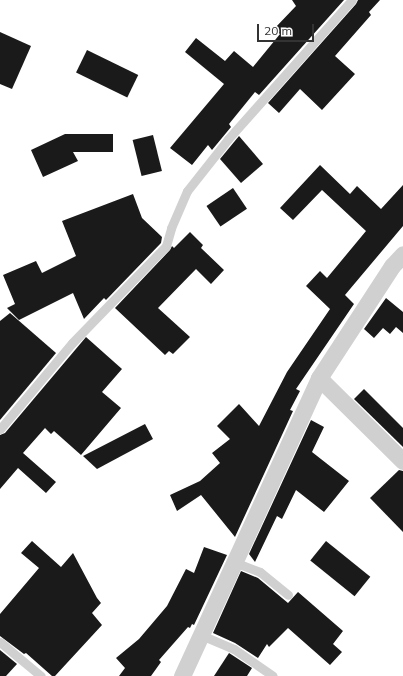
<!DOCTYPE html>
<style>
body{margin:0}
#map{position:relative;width:403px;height:676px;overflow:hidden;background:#fff;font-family:Mulish,sans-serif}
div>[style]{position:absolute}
.building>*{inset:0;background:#1a1a1a;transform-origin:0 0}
.lane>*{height:9px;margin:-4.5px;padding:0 4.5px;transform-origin:4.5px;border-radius:4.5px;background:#d0d0d0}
.street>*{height:17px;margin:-8.5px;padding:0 8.5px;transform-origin:8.5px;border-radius:8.5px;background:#d0d0d0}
span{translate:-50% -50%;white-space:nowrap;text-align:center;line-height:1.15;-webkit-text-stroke:4px #fff;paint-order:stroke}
.scale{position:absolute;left:257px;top:24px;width:57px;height:18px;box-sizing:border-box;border:2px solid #333;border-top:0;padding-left:5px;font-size:12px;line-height:14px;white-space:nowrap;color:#333;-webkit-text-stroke:3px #fff;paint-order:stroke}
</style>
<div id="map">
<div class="building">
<i style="clip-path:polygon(292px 0,344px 0,259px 95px,255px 92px,229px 124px,231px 127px,212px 150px,208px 145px,192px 165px,170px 148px,224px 84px,185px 52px,196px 38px,225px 61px,234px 51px,253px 67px,280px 34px,274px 29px,296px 6px)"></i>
<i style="clip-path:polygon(358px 0,380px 0,369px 12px,371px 15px,335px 56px,355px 74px,322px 110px,300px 89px,279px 113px,268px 103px,356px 4px)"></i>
<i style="clip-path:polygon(0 32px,31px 46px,12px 89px,0 84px)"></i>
<i style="left:87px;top:50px;width:57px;height:25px;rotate:26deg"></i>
<i style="clip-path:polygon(65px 134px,113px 134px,113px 152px,73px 152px,78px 161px,43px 177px,31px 150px)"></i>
<i style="left:153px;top:135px;width:37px;height:21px;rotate:76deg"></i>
<i style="clip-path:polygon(239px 136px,263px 164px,241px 183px,220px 159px)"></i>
<i style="clip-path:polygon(320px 165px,350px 194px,357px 186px,381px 209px,403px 185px,403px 226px,345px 295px,354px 304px,296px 389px,300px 391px,290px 410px,293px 411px,235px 537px,201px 495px,177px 511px,170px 495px,200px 481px,220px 463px,212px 453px,230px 439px,217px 426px,239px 404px,259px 426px,287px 372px,330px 309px,306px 286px,320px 271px,327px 278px,366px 231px,322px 190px,293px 220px,280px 208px)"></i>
<i style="left:233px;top:188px;width:25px;height:32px;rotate:56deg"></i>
<i style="clip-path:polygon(133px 194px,142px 218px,162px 237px,161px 243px,106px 300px,104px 298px,84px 319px,73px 293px,19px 320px,7px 308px,15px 304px,3px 275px,36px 261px,42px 273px,76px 256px,62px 221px)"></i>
<i style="clip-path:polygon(190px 232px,203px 245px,201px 248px,224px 270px,211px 284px,196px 269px,158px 308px,190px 337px,173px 354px,169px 351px,165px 355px,115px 308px,170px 250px,172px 246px,174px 248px)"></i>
<i style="clip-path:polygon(386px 298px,403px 312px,403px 333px,396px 327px,390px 334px,383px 328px,374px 338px,364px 329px)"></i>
<i style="clip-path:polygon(10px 313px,56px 353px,0 420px,0 321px)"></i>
<i style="clip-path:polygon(86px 337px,122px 369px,102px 392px,121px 408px,81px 455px,54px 431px,51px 434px,45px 428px,23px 453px,56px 482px,46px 493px,18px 468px,0 489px,0 435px,5px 433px)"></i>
<i style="clip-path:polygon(364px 389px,403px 428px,403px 447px,354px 399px)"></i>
<i style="clip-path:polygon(311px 420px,324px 427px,312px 452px,349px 481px,324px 512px,296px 490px,282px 519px,277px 516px,255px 562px,249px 554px)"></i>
<i style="clip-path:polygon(145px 424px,153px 439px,97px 469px,83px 456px)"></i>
<i style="clip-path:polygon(399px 470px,403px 471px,403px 532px,370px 498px)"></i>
<i style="clip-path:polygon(32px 541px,61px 567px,73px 553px,97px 598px,101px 603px,92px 613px,102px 625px,55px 676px,52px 676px,26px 653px,24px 654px,0 636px,0 614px,39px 568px,21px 553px)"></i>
<i style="left:326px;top:541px;width:57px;height:25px;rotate:39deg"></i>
<i style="clip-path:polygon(204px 547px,227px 555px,194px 625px,192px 624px,190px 628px,188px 627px,159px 660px,161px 662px,151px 676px,119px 676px,125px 668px,116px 658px,139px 639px,167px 606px,186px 569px,194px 573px)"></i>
<i style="clip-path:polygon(241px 571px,258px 578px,288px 603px,298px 592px,343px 631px,333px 644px,342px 652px,330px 665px,288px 628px,269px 647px,267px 644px,258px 658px,235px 643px,213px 633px)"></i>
<i style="clip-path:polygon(0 650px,17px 664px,6px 676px,0 676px)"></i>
<i style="clip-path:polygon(229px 653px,252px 668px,247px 676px,214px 676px)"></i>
</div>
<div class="lane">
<i style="left:0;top:429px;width:112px;rotate:-50.1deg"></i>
<i style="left:72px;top:343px;width:135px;rotate:-45.9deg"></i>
<i style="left:166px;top:246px;width:19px;rotate:-74deg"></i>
<i style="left:171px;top:228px;width:40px;rotate:-66.6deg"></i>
<i style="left:187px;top:191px;width:66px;rotate:-51.7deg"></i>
<i style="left:228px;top:139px;width:186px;rotate:-48.3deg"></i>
<i style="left:234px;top:562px;width:28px;rotate:21deg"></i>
<i style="left:260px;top:572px;width:36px;rotate:39deg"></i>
<i style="left:201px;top:635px;width:36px;rotate:23deg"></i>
<i style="left:234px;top:649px;width:47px;rotate:34.7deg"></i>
<i style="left:0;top:642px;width:53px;rotate:39.7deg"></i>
</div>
<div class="street">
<i style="left:319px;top:378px;width:118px;rotate:44.7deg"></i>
<i style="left:182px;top:676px;width:328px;rotate:-65.3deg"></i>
<i style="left:319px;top:378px;width:134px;rotate:-56.9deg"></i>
<i style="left:392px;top:266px;width:16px;rotate:-47deg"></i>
</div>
<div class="scale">20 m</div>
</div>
